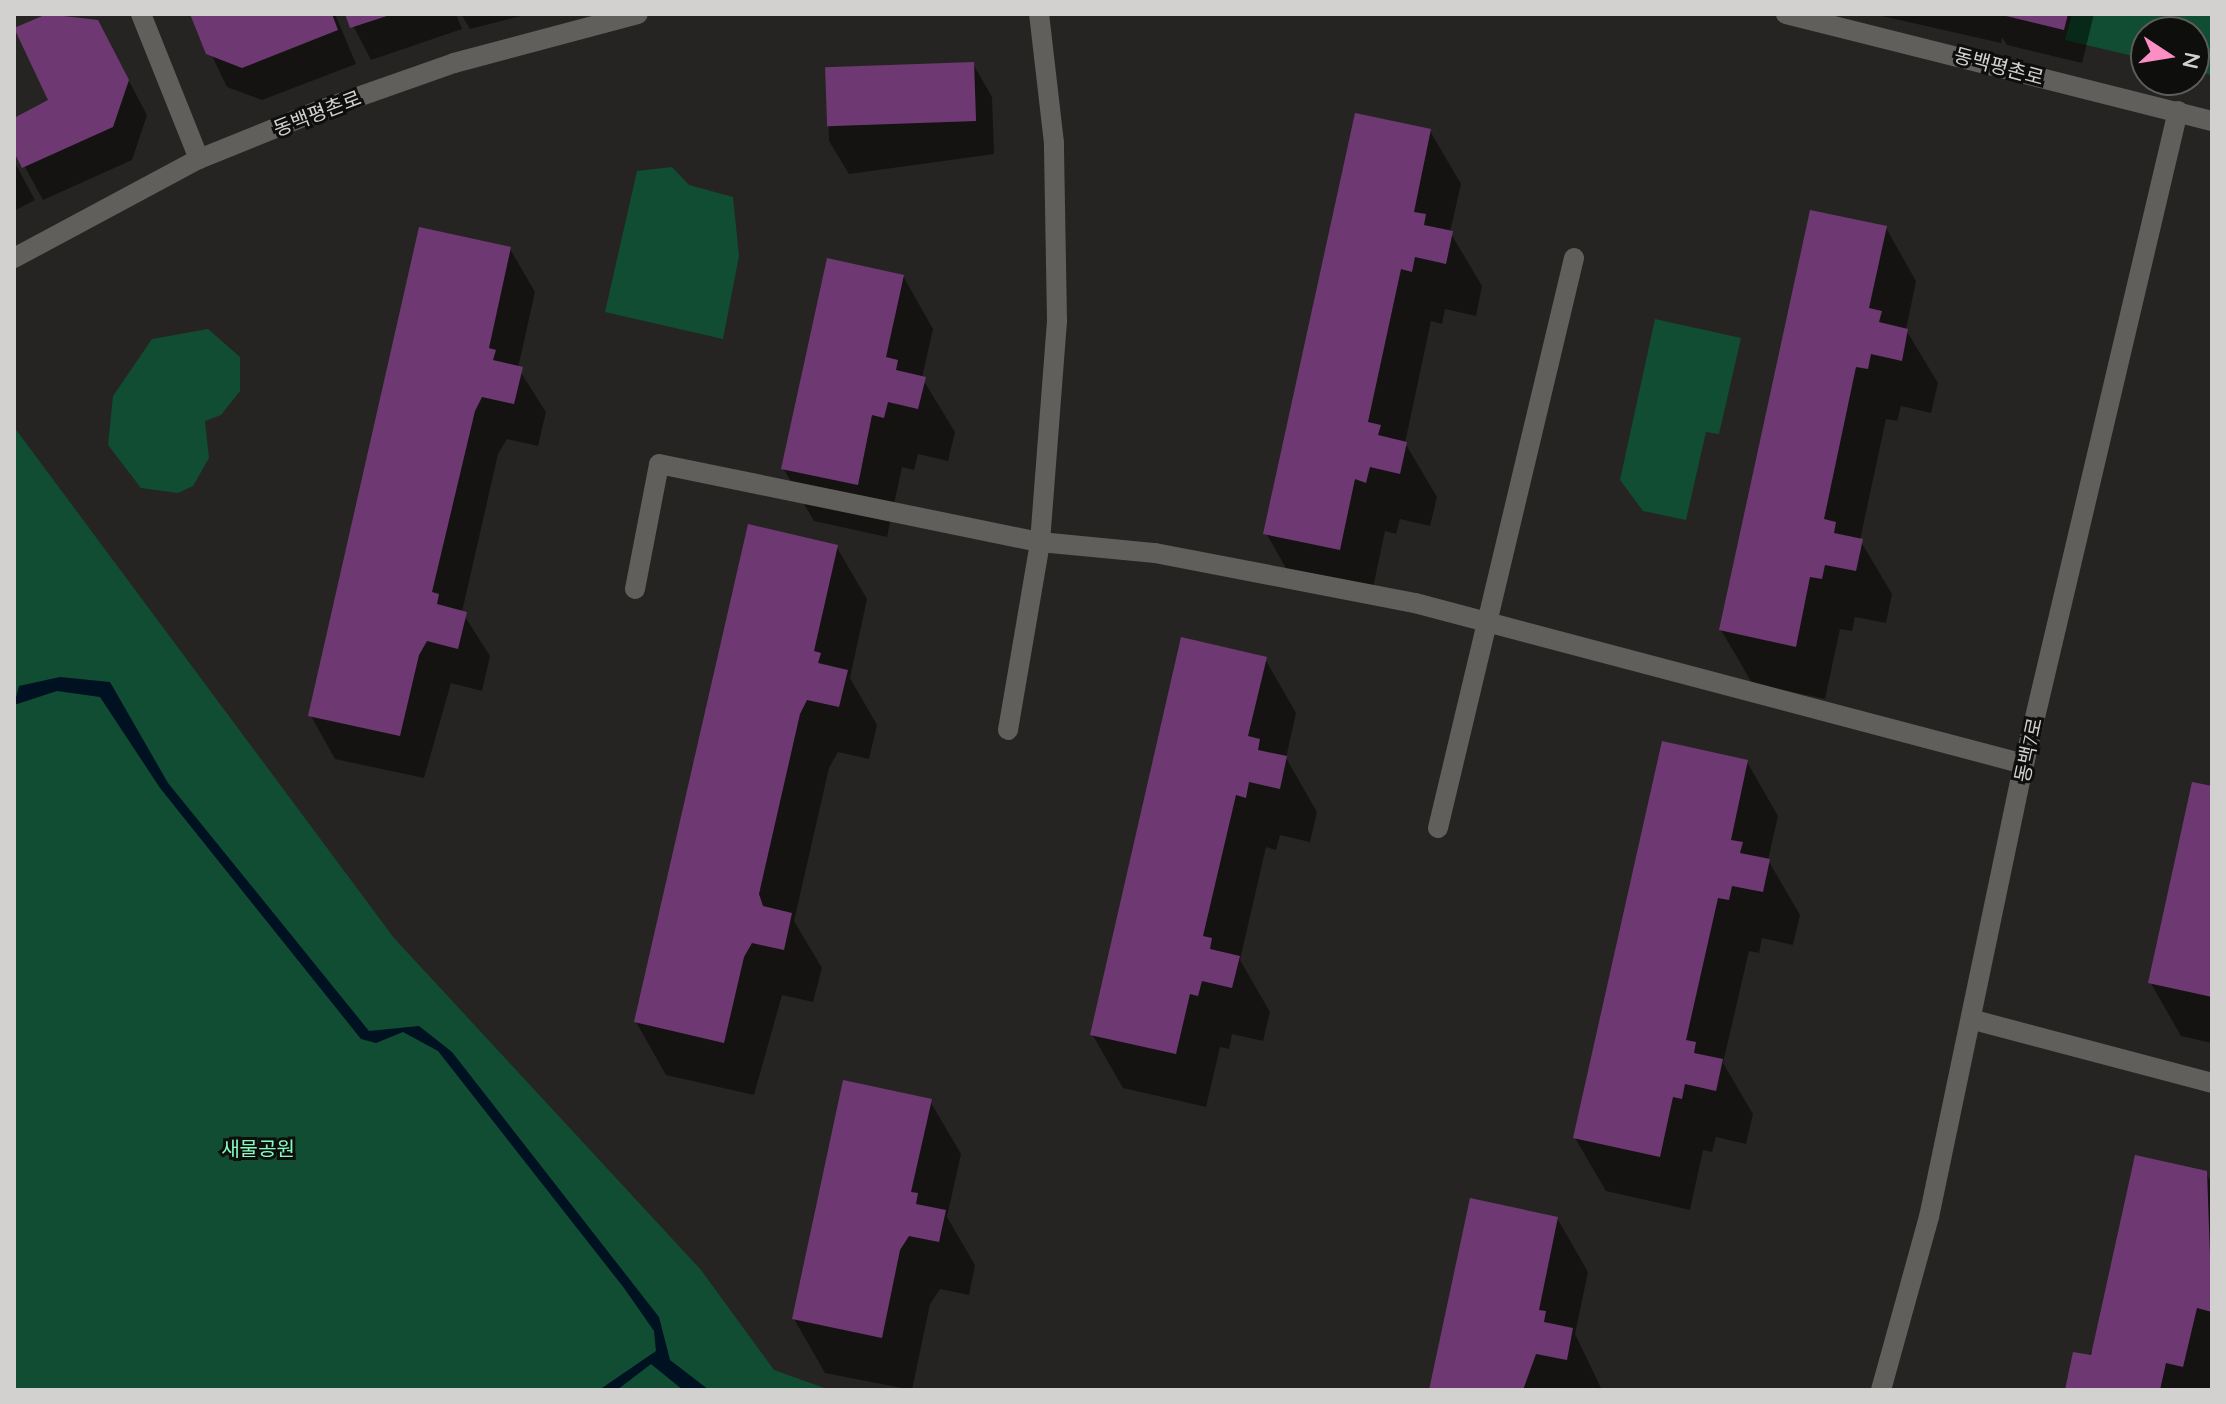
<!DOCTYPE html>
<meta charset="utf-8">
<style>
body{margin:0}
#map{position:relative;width:2226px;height:1404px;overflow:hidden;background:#262422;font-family:Quicksand,"Noto Sans KR",sans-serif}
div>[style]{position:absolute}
.green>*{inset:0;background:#104d32}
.water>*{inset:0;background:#001221}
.shadow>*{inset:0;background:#0007}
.building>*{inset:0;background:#6e3973;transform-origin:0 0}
.minor>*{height:20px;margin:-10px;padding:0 10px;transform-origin:10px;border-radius:10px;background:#605f5c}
span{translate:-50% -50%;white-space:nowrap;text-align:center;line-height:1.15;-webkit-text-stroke:6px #0e0e0d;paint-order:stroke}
.street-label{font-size:20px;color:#d2d1cf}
.park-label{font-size:20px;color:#85fdc0}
.frame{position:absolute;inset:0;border:16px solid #d2d1cf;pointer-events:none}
.north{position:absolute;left:2130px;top:16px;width:80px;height:80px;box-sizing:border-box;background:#0e0e0d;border:2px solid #5c5c5b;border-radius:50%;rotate:102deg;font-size:22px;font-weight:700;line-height:32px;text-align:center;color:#d2d1cf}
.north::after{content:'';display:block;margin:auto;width:28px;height:36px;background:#fb8fc5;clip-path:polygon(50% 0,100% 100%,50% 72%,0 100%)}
</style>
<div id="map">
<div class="green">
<i style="clip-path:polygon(2072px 14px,2212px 14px,2212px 75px,2194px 71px,2194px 32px,2146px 32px,2146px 59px,2065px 40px)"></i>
<i style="clip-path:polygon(672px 167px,689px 185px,733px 197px,739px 256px,723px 339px,605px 312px,637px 171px)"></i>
<i style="clip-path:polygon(1655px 319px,1741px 338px,1719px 434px,1706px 432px,1686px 520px,1643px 511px,1620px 480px)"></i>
<i style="clip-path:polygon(208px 329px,240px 357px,240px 391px,221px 415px,205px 421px,209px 458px,193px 486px,178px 493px,141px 488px,108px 445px,113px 396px,152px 339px)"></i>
<i style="clip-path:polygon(14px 427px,394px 938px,701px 1270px,774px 1370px,830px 1390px,14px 1390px)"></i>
</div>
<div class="water">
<i style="clip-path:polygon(60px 677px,110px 682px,168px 783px,369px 1031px,419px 1026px,452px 1052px,659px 1317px,670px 1360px,709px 1390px,683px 1390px,651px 1364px,617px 1390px,599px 1390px,656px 1351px,654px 1331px,624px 1288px,438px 1051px,403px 1032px,376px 1043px,361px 1039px,160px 788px,100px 697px,57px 691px,14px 705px,19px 686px)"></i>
</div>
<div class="shadow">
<i style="clip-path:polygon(52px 14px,97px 21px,147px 115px,132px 160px,43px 200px,14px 147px,14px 120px,51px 101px,16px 29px)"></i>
<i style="clip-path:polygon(192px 14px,335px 14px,356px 64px,262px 100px,227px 87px)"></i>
<i style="clip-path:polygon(347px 14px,456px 14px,462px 29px,371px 60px)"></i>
<i style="clip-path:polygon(461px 14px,529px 14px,470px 29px)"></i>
<i style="clip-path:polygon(1873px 14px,2094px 14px,2082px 63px,2007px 45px,2002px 37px,2001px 43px)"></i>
<i style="clip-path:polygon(973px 64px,992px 97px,994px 154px,849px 174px,829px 141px,828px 82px)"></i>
<i style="clip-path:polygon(1430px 131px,1461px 184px,1450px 232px,1482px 286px,1476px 316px,1445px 309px,1442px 324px,1431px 321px,1405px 443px,1437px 497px,1430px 526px,1400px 519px,1396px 534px,1385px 531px,1370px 602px,1296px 586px,1266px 533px)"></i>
<i style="clip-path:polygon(14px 161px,35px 200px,14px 211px)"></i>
<i style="clip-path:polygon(1886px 228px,1916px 281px,1906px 330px,1938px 383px,1931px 413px,1901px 406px,1897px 421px,1886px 419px,1860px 540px,1892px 594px,1886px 623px,1855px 617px,1852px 631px,1840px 629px,1825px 699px,1752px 683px,1721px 630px)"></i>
<i style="clip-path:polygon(510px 249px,535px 292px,518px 368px,546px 412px,538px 446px,507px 439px,498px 454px,462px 612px,490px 656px,482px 691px,451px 683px,424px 778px,335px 759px,311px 716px)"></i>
<i style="clip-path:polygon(903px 276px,933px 329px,922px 378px,955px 432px,948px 461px,918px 454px,914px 470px,902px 467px,887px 537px,814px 521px,783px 468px)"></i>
<i style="clip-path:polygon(836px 546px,867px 599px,850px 678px,877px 725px,869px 759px,838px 752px,829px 768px,794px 921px,822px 968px,813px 1002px,782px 995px,754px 1095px,666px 1075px,636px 1022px)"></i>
<i style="clip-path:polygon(1265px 659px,1296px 713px,1286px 758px,1317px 812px,1310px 842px,1280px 835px,1276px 850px,1266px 847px,1240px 960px,1270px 1012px,1263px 1041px,1232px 1034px,1229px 1049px,1220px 1047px,1206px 1107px,1123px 1088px,1092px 1034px)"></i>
<i style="clip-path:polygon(1747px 762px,1778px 816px,1768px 860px,1800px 915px,1793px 945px,1762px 938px,1759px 953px,1749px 951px,1723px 1063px,1753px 1114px,1746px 1144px,1716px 1137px,1712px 1152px,1703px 1150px,1690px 1210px,1606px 1191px,1575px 1138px)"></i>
<i style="clip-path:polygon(2212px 788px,2212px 1043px,2181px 1036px,2150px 982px)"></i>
<i style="clip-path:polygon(930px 1101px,961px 1154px,947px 1217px,975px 1265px,969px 1295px,940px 1289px,930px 1304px,912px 1390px,825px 1373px,794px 1319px)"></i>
<i style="clip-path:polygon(2206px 1173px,2212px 1184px,2212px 1390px,2067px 1390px)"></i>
<i style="clip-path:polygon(1557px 1218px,1588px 1272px,1575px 1334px,1602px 1390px,1431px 1390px)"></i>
</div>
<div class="building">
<i style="clip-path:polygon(47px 14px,98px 20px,129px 80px,113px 127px,22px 168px,14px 152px,14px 118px,48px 100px,14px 28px)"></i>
<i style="clip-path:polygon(190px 14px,332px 14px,338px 30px,242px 68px,206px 54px)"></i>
<i style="clip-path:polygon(345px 14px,389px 14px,390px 15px,350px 28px)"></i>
<i style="clip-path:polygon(1998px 14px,2068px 14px,2064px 30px)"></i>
<i style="left:974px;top:62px;width:59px;height:149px;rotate:88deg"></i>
<i style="clip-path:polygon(1355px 113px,1431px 129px,1414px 212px,1426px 214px,1424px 225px,1453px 231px,1446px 264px,1415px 257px,1412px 272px,1401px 269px,1368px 422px,1381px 425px,1378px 435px,1407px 442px,1400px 474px,1370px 467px,1366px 483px,1355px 479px,1340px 550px,1263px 534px)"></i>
<i style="clip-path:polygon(1810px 210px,1887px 226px,1869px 308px,1882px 311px,1879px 322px,1908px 329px,1902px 361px,1871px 354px,1868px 369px,1856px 367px,1824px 519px,1836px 522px,1834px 533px,1863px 539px,1856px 571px,1825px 565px,1822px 579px,1810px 577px,1796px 647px,1719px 630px)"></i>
<i style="clip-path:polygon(419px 227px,511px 247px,489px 348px,496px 350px,493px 360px,523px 367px,514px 404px,482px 397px,475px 411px,432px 592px,439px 594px,437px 604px,467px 612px,458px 649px,427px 641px,419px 655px,400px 736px,308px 716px)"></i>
<i style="clip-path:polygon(827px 258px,904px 275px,886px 357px,898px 360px,896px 370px,926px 377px,918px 409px,888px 402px,884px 418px,872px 415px,858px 485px,781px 469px)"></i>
<i style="clip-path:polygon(748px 524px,838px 545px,814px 651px,821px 653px,818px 663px,848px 670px,839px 707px,807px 700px,800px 714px,759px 894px,763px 906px,792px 913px,784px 950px,752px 943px,744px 957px,724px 1043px,634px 1022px)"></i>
<i style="clip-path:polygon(1181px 637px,1267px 657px,1248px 736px,1260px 739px,1258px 750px,1287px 756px,1280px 789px,1249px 782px,1246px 798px,1236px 795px,1203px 936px,1212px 938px,1210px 949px,1240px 956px,1232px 988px,1202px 981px,1198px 996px,1190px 994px,1176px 1054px,1090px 1035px)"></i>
<i style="clip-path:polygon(1662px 741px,1748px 760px,1731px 840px,1743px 842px,1740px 853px,1770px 859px,1763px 892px,1732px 886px,1729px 900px,1718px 898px,1686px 1040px,1696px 1042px,1694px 1053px,1723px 1059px,1716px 1091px,1685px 1084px,1682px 1099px,1673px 1097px,1660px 1157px,1573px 1138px)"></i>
<i style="clip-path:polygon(2192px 782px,2212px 786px,2212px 997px,2148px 983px)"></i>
<i style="clip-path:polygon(843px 1080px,932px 1099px,911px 1192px,918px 1193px,916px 1204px,946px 1210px,939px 1242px,909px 1236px,900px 1250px,882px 1338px,792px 1319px)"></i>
<i style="clip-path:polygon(2135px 1155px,2207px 1171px,2212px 1312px,2197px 1308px,2183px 1367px,2166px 1363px,2160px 1390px,2065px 1390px,2073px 1352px,2091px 1355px)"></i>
<i style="clip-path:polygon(1470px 1198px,1558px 1217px,1539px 1310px,1546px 1311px,1544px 1322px,1573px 1328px,1567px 1360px,1536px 1354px,1523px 1390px,1429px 1390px)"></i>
</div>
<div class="minor">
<i style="left:141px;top:14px;width:156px;rotate:68.2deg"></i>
<i style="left:1786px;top:14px;width:439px;rotate:14.1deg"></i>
<i style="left:14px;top:258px;width:210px;rotate:-28.2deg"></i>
<i style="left:199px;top:159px;width:128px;rotate:-22deg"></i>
<i style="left:318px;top:111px;width:144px;rotate:-19.4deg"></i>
<i style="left:454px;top:63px;width:190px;rotate:-14.9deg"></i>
<i style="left:635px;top:589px;width:127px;rotate:-79.1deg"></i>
<i style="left:659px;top:464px;width:389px;rotate:11.6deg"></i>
<i style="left:1040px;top:542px;width:116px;rotate:5.5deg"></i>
<i style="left:1155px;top:553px;width:265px;rotate:10.9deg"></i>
<i style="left:1415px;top:603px;width:630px;rotate:14.81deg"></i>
<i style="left:1008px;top:730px;width:191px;rotate:-80.3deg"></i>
<i style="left:1040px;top:542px;width:222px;rotate:-85.6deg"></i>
<i style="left:1057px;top:321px;width:178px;rotate:-91deg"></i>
<i style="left:1054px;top:143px;width:130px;rotate:-96.6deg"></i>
<i style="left:1438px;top:828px;width:586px;rotate:-76.58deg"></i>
<i style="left:1974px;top:1020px;width:246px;rotate:14.8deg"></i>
<i style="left:1881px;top:1390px;width:180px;rotate:-74.5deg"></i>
<i style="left:1929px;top:1217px;width:463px;rotate:-78.2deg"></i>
<i style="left:2024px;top:764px;width:671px;rotate:-76.73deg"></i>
</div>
<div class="street-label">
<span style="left:1999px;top:66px;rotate:15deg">동백평촌로</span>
<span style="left:317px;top:113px;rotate:-21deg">동백평촌로</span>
<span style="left:2028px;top:750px;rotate:-78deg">동백7로</span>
</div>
<div class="park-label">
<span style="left:258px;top:1148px">새물공원</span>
</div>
<div class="frame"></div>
<div class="north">N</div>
</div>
